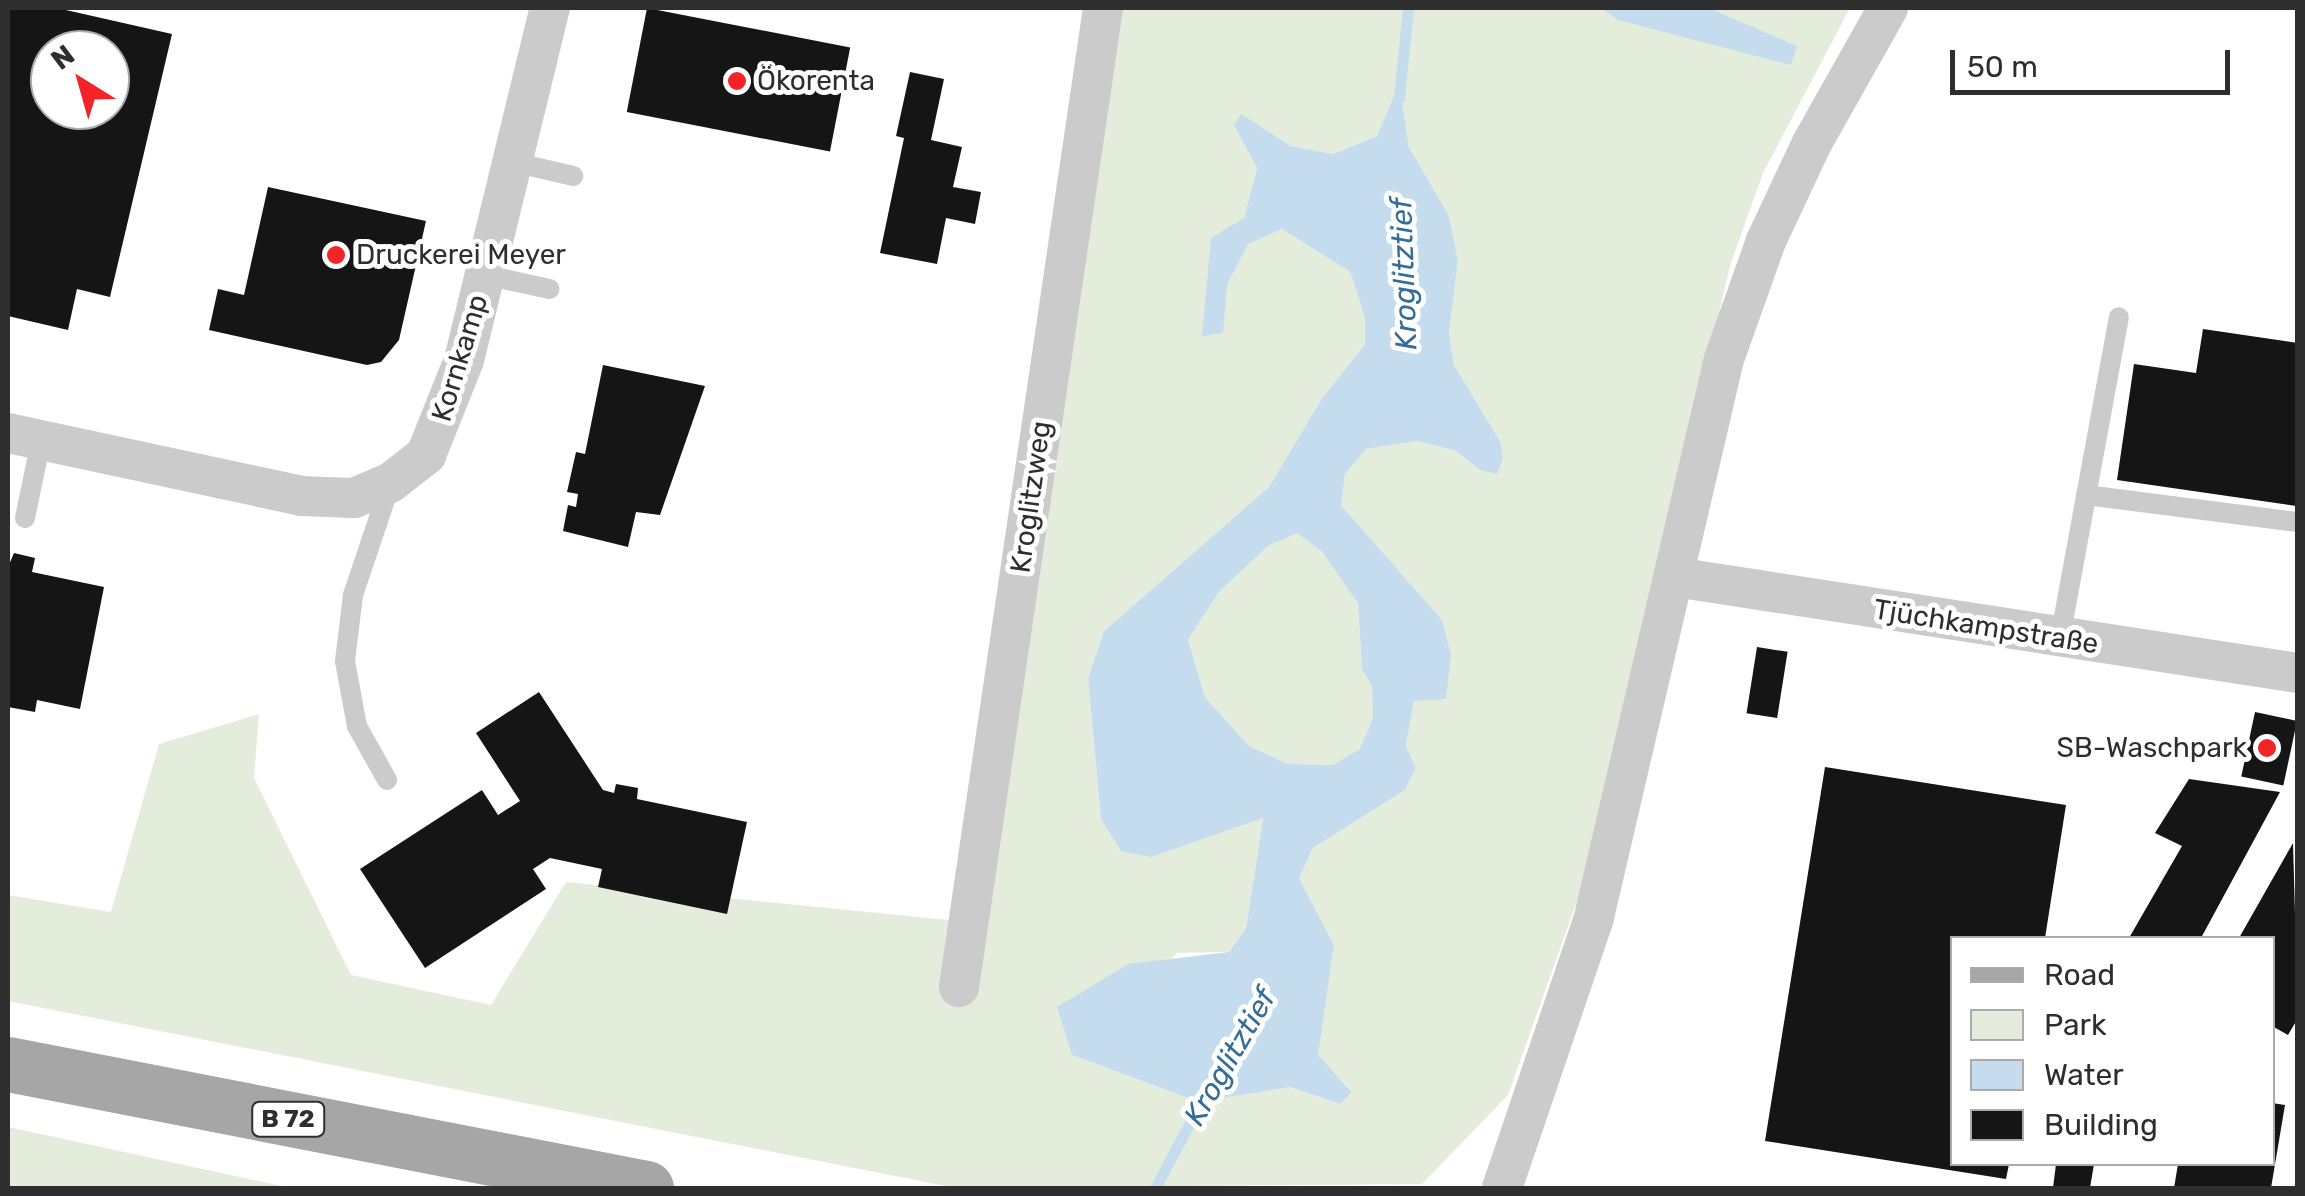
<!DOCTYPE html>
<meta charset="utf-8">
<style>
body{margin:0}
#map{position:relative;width:2305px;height:1196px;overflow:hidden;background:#fff;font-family:Rubik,sans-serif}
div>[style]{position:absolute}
.green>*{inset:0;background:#e4eddb}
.water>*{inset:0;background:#c5dcee}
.stream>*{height:11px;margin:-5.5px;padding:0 5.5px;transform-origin:5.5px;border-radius:5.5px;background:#c5dcee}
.building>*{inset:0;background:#151515;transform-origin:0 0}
.lane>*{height:20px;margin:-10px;padding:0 10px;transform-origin:10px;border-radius:10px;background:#cbcbcb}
.street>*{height:40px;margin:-20px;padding:0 20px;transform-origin:20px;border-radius:20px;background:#cbcbcb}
.primary>*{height:55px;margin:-27.5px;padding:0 27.5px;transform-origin:27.5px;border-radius:27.5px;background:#a6a6a6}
.dots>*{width:28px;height:28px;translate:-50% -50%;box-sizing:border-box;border:5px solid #fff;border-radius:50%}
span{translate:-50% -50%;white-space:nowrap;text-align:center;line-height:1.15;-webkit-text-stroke:10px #fff;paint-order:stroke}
.shield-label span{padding:2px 8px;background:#fff;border:2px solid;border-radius:8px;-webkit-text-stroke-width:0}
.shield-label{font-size:25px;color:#2e2e2e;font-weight:700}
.poi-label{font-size:28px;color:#2e2e2e}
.left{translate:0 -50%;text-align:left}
.right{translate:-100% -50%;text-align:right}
.street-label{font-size:28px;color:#2e2e2e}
.water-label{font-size:30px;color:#366d97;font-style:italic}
.frame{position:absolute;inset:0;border:10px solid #2e2e2e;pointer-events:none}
.legend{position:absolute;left:1950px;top:936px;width:325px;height:230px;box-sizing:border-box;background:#fff;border:2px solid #ababab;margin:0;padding:12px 18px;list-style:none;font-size:30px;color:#2e2e2e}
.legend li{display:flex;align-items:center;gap:20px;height:50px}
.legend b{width:50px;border:2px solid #ababab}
.north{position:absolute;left:30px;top:30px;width:100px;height:100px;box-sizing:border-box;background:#fff;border:2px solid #ababab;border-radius:50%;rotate:323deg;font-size:28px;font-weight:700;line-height:40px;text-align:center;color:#2e2e2e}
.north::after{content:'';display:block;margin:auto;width:35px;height:45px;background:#f32328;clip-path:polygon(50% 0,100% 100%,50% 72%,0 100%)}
.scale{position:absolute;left:1950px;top:50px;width:280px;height:45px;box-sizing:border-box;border:5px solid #2e2e2e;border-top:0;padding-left:12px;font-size:30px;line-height:35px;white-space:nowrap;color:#2e2e2e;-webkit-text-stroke:8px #fff;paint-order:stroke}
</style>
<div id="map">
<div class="green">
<i style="clip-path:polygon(evenodd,1084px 8px,1601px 8px,1619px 20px,1796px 46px,1709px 8px,1850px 8px,1763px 173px,1730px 266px,1587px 873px,1508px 1095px,1422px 1184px,956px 1188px,8px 1001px,8px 895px,111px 912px,159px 744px,259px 714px,254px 778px,351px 975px,491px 1005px,566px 882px,949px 920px,1084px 8px,1399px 87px,1409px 147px,1449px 216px,1458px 260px,1449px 333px,1454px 365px,1500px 441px,1497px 473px,1480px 470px,1456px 451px,1418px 441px,1366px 449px,1345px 474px,1341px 505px,1442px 620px,1414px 701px,1406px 746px,1416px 768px,1405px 790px,1313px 848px,1299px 878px,1334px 945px,1317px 1055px,1352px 1091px,1339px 1104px,1290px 1087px,1199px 1102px,1072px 1055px,1177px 953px,1229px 952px,1246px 928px,1263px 817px,1217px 831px,1101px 819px,1088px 678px,1104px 631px,1269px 487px,1321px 400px,1365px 344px,1365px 318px,1350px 272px,1282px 229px,1248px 244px,1227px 285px,1257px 167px,1235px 125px,1241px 115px,1291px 146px,1333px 154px,1377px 136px,1399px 87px)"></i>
<i style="clip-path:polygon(1297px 532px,1322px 550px,1358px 604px,1362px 670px,1372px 686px,1373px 718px,1360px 750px,1333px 765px,1288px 764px,1249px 746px,1205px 697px,1188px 640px,1218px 593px,1268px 546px)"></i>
<i style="clip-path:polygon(8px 1127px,291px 1188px,8px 1188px)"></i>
</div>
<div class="water">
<i style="clip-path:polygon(1601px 8px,1709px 8px,1797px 46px,1791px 65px,1618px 20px)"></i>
<i style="clip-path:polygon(evenodd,1399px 85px,1409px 147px,1449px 216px,1458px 260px,1449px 333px,1454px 365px,1500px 441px,1503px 459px,1497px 474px,1480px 470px,1456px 451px,1418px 441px,1366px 449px,1345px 474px,1341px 505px,1442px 620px,1451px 655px,1446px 699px,1414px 701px,1406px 746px,1416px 768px,1405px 790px,1313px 848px,1299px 878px,1334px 945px,1318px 1055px,1352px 1092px,1340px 1104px,1290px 1087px,1199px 1102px,1072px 1055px,1057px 1007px,1128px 964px,1229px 952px,1246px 928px,1263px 818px,1151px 857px,1121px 851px,1101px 819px,1088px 678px,1104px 631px,1269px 487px,1321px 400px,1365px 344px,1365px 318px,1350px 272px,1282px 229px,1248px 244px,1227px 285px,1223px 333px,1202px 336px,1211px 238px,1244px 218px,1257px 168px,1234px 125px,1241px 114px,1291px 146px,1333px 154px,1377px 136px,1399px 85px,1297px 533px,1322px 551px,1358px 604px,1362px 670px,1372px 686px,1373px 718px,1360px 749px,1333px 765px,1288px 764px,1249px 746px,1205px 697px,1188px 640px,1218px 593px,1268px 546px,1297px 533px)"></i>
</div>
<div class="stream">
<i style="left:1399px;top:98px;width:90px;rotate:-84.3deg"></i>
<i style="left:1155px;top:1188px;width:109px;rotate:-62deg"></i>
</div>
<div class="building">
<i style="clip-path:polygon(evenodd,8px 8px,57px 8px,172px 34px,110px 297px,77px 289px,68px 330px,8px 316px,8px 8px,50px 50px,110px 50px,110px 110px,50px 110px,50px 50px)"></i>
<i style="left:647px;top:8px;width:207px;height:106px;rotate:11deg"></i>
<i style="clip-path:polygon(910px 72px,944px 79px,931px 140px,962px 147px,953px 187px,981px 192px,975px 224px,946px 218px,937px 264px,880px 253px,904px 138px,896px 136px)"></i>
<i style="clip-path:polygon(268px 187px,426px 221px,399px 340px,381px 362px,367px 365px,209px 330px,218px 289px,244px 295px)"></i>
<i style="clip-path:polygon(2203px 329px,2298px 343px,2296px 506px,2117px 480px,2134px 364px,2196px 373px)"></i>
<i style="clip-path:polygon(603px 365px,705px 386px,660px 515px,636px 512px,628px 547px,563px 531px,568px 505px,576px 507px,578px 494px,567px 492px,576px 452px,585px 454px)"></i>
<i style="clip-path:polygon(14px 553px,35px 558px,32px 572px,104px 587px,80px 709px,37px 700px,35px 712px,8px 707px,8px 567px)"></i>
<i style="left:1757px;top:647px;width:31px;height:67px;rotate:9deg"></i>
<i style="clip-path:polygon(539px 692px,603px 790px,614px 793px,616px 784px,638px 788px,637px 799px,747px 822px,727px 914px,598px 887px,602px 869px,550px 858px,533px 869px,546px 889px,425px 968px,360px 869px,482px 790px,498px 815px,520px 801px,476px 733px)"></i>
<i style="left:2255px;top:712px;width:43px;height:66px;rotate:12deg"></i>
<i style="clip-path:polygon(1825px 767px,2066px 805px,2045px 938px,1952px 938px,1952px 1164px,2009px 1164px,2006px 1179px,1765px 1141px)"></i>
<i style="clip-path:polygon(2189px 779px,2280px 792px,2201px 938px,2129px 938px,2182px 846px,2155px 833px)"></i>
<i style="clip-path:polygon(2293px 843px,2298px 1018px,2288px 1035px,2272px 1026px,2272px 938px,2239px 938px)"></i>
<i style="clip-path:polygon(2272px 1103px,2285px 1105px,2271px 1188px,2174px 1188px,2178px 1164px,2272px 1164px)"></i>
<i style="clip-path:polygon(2056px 1164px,2094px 1164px,2090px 1188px,2053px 1188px)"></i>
</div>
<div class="lane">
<i style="left:513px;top:162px;width:62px;rotate:13.1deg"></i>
<i style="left:485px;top:275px;width:66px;rotate:12.2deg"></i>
<i style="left:2086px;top:495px;width:214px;rotate:7.3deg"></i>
<i style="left:25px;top:518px;width:79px;rotate:-78.3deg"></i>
<i style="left:2060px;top:638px;width:326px;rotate:-79.6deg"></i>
<i style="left:387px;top:780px;width:62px;rotate:-119.1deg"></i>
<i style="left:357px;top:726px;width:66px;rotate:-100.5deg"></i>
<i style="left:345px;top:661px;width:66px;rotate:-83.1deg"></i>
<i style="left:353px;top:595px;width:116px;rotate:-71.4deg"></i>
</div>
<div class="street">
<i style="left:8px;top:433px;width:300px;rotate:12.1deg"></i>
<i style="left:301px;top:496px;width:53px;rotate:2.2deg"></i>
<i style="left:354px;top:498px;width:39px;rotate:-23deg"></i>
<i style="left:390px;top:483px;width:46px;rotate:-37.9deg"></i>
<i style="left:426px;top:455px;width:102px;rotate:-68.2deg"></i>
<i style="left:464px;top:360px;width:362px;rotate:-76.3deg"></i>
<i style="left:1675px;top:577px;width:630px;rotate:8.76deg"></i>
<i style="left:959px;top:987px;width:990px;rotate:-81.63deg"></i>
<i style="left:1502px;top:1188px;width:286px;rotate:-71.2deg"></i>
<i style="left:1594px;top:917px;width:573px;rotate:-76.89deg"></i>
<i style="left:1724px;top:359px;width:125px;rotate:-70.4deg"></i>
<i style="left:1766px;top:241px;width:108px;rotate:-64.9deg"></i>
<i style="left:1812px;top:143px;width:155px;rotate:-60.6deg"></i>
</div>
<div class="primary">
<i style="left:8px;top:1064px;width:650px;rotate:11deg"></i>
</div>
<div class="dots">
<i style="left:737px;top:81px;background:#f32328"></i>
<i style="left:336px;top:255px;background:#f32328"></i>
<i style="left:2267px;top:748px;background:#f32328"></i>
</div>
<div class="shield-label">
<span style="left:288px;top:1119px">B 72</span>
</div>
<div class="poi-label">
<span class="left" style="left:757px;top:81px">Ökorenta</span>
<span class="left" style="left:356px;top:255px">Druckerei Meyer</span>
<span class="right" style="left:2247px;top:748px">SB-Waschpark</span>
</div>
<div class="street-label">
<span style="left:460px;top:358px;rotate:-73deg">Kornkamp</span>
<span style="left:1031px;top:497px;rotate:-82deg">Kroglitzweg</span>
<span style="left:1986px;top:627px;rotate:9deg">Tjüchkampstraße</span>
</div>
<div class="water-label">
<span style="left:1404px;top:274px;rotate:-92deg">Kroglitztief</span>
<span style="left:1230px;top:1057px;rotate:-60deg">Kroglitztief</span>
</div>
<div class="frame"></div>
<ul class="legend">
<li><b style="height:12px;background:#a6a6a6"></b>Road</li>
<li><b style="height:28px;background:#e4eddb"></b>Park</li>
<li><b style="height:28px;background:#c5dcee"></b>Water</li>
<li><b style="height:28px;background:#151515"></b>Building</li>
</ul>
<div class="north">N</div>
<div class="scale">50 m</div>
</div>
